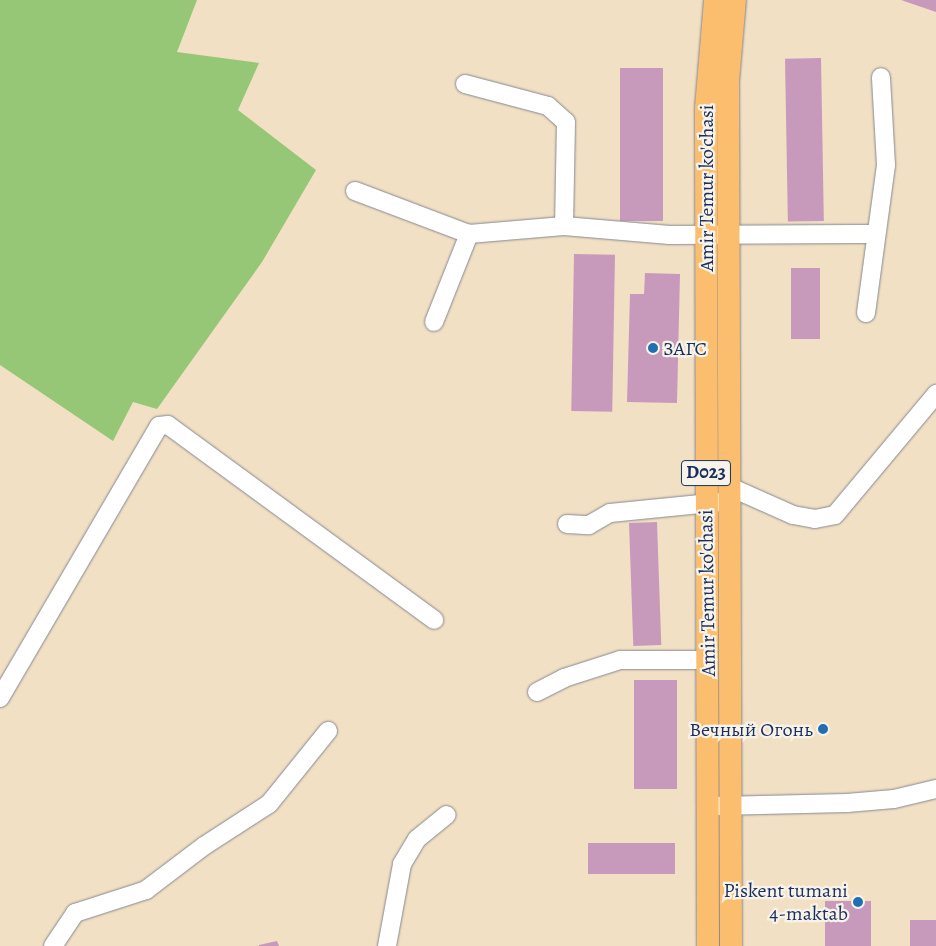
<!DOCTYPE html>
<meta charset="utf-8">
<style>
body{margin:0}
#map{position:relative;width:936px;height:946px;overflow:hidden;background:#f2e0c4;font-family:Alegreya,serif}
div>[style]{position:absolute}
.green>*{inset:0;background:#96c777}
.building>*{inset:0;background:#c79abc;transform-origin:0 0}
.roads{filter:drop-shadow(0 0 1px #868891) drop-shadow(0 0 1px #868891)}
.minor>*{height:18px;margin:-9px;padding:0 9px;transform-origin:9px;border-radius:9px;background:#fff}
.major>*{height:22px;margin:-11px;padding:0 11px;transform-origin:11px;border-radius:11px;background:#fabe6e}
.dots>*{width:14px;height:14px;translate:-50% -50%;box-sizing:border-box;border:2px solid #f7f3e8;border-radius:50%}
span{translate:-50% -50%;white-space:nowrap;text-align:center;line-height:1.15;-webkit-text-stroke:4.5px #f7f3e8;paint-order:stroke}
.shield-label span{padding:1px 4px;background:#f7f3e8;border:1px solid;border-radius:4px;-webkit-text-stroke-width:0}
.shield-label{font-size:19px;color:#1b2f5e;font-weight:700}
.street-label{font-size:20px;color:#1b2f5e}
.poi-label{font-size:20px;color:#1b2f5e}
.left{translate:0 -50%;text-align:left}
.right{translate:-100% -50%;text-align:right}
</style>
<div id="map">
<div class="green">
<i style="clip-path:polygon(0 0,197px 0,177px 52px,259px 63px,238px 110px,316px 170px,262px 262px,157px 409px,133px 402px,113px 441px,0 365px)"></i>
</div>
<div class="building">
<i style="clip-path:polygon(901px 0,936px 0,936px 12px)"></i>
<i style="left:821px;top:58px;width:163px;height:36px;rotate:89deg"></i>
<i style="left:620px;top:68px;width:43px;height:153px"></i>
<i style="left:574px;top:254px;width:41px;height:157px;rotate:1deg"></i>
<i style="left:791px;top:268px;width:29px;height:71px"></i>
<i style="clip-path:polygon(645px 273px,680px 274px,677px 403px,627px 402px,630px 294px,644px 294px)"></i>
<i style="left:657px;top:522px;width:123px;height:28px;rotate:88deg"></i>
<i style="left:634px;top:680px;width:43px;height:109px"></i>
<i style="left:588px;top:843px;width:87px;height:31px"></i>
<i style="left:825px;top:901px;width:46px;height:45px"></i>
<i style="left:910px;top:920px;width:26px;height:26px"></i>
<i style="clip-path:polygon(277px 941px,279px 946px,259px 946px,259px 945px)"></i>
</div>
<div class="roads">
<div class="minor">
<i style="left:465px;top:84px;width:86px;rotate:14.8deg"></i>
<i style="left:548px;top:106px;width:24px;rotate:42deg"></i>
<i style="left:566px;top:122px;width:104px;rotate:91.1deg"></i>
<i style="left:355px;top:191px;width:122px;rotate:20.7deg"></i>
<i style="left:469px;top:234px;width:95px;rotate:-4.8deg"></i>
<i style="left:564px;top:226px;width:106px;rotate:4.9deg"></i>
<i style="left:670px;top:235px;width:204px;rotate:-0.3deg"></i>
<i style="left:866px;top:313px;width:149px;rotate:-82.3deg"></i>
<i style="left:886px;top:165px;width:88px;rotate:-93.3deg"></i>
<i style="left:434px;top:322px;width:95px;rotate:-68.3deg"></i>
<i style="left:730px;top:487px;width:69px;rotate:24deg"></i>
<i style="left:793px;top:515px;width:22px;rotate:10deg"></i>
<i style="left:815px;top:519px;width:20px;rotate:-11deg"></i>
<i style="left:835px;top:515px;width:158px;rotate:-50.1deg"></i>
<i style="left:567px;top:524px;width:22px;rotate:3deg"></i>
<i style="left:589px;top:525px;width:24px;rotate:-30deg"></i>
<i style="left:610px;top:513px;width:111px;rotate:-5.7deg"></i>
<i style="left:537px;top:692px;width:30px;rotate:-27deg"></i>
<i style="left:564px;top:678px;width:59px;rotate:-17.8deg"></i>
<i style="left:620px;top:660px;width:88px"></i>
<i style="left:0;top:698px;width:315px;rotate:-59.7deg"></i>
<i style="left:159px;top:426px;width:9px;rotate:-6deg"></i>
<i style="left:168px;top:425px;width:330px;rotate:36.2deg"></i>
<i style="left:718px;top:806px;width:129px;rotate:-1.3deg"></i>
<i style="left:847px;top:803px;width:47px;rotate:-4.9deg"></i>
<i style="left:894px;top:799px;width:43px;rotate:-13.4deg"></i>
<i style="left:53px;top:946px;width:40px;rotate:-56deg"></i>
<i style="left:75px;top:913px;width:75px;rotate:-17.9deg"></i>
<i style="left:146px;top:890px;width:73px;rotate:-37.2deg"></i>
<i style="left:204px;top:846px;width:77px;rotate:-32.9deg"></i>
<i style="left:269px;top:804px;width:94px;rotate:-51.1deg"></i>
<i style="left:387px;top:946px;width:83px;rotate:-79.6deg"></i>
<i style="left:402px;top:864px;width:29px;rotate:-59deg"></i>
<i style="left:417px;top:839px;width:38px;rotate:-39deg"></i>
</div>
<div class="major">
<i style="left:708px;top:946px;width:838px;rotate:-90.14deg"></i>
<i style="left:706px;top:108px;width:108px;rotate:-85.2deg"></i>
<i style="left:731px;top:946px;width:865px;rotate:-90.2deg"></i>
<i style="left:728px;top:81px;width:81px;rotate:-85.1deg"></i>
</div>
</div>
<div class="dots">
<i style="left:653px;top:348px;background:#1f6fb2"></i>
<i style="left:823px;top:729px;background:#1f6fb2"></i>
<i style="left:858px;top:902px;background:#1f6fb2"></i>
</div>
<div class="shield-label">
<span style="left:706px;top:473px">D023</span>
</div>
<div class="street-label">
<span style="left:706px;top:188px;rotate:-90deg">Amir Temur ko'chasi</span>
<span style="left:707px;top:593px;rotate:-91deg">Amir Temur ko'chasi</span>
</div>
<div class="poi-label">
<span class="left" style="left:663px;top:348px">ЗАГС</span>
<span class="right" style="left:813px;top:729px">Вечный Огонь</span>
<span class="right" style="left:848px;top:902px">Piskent tumani<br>4-maktab</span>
</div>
</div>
